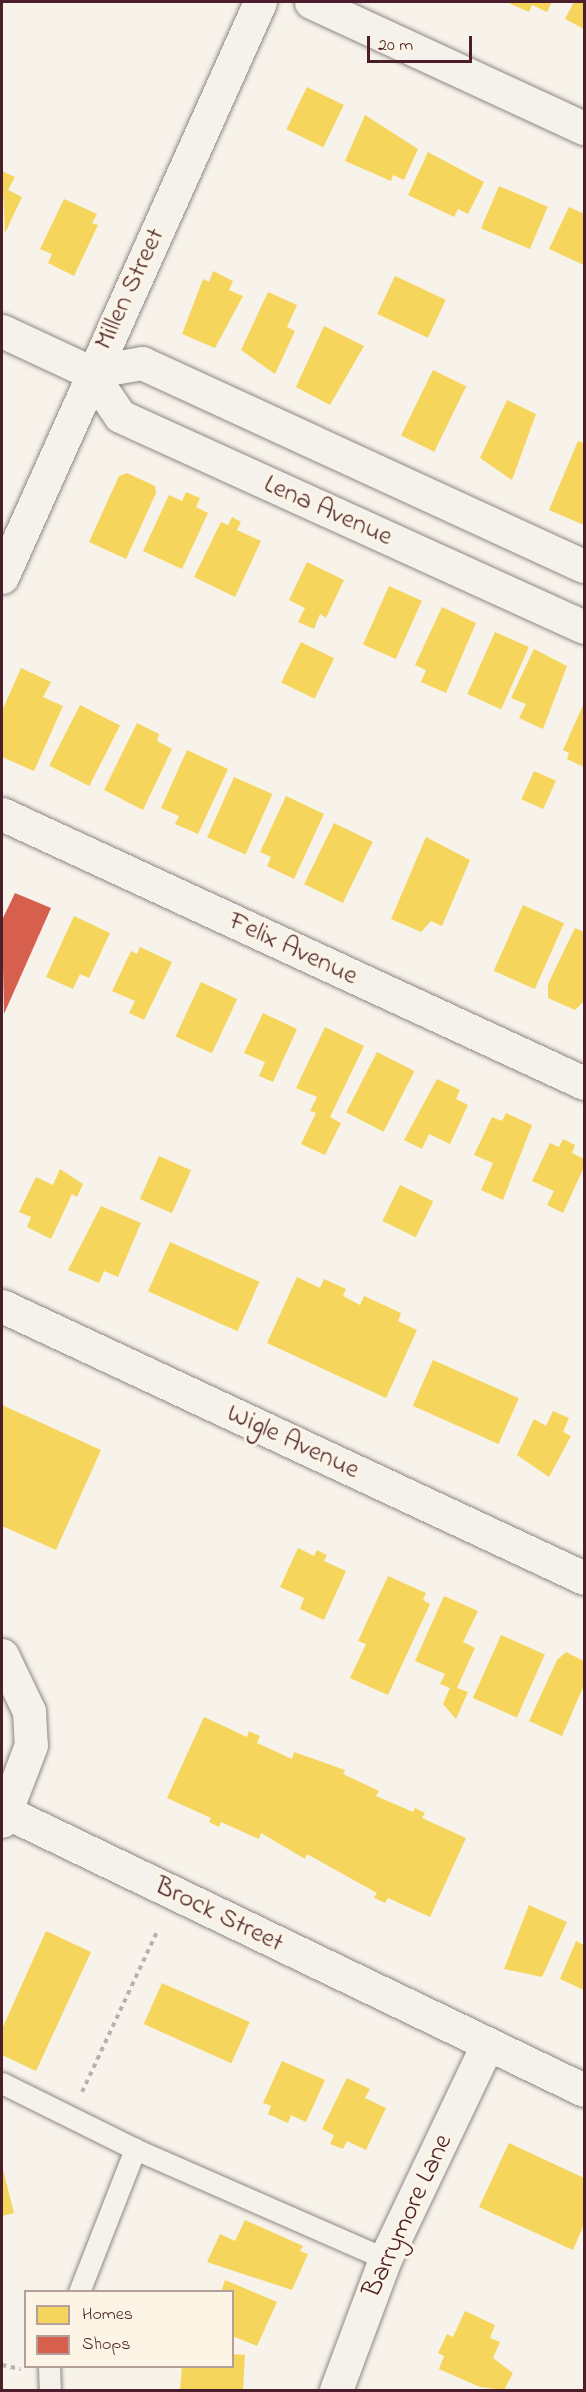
<!DOCTYPE html>
<style>
body{margin:0}
#map{position:relative;width:586px;height:2392px;overflow:hidden;background:#f7f3ea;font-family:"Indie Flower",sans-serif}
div>[style]{position:absolute}
.homes>*{inset:0;background:#f6d55c;transform-origin:0 0}
.shops>*{inset:0;background:#d6604d}
.path>*{height:4px;margin-top:-2px;transform-origin:0;background:repeating-linear-gradient(90deg,#b8b1ae 0 4.5px,transparent 0 9px)}
.roads{filter:drop-shadow(0 0 2px #908684) drop-shadow(0 0 2px #908684)}
.service>*{height:21px;margin:-10.5px;padding:0 10.5px;transform-origin:10.5px;border-radius:10.5px;background:#f5f2ec}
.minor>*{height:33px;margin:-16.5px;padding:0 16.5px;transform-origin:16.5px;border-radius:16.5px;background:#f5f2ec}
span{translate:-50% -50%;white-space:nowrap;text-align:center;line-height:1.15;-webkit-text-stroke:6px #fcf5e5;paint-order:stroke}
.street-label{font-size:27px;color:#4a1f2b}
.frame{position:absolute;inset:0;border:3px solid #4a1f2b;pointer-events:none}
.legend{position:absolute;left:24px;top:2290px;width:210px;height:78px;box-sizing:border-box;background:#fcf5e5;border:2px solid #b59f9b;margin:0;padding:8px 10px;list-style:none;font-size:18px;color:#4a1f2b}
.legend li{display:flex;align-items:center;gap:12px;height:30px}
.legend b{width:30px;border:2px solid #b59f9b}
.scale{position:absolute;left:367px;top:36px;width:105px;height:27px;box-sizing:border-box;border:3px solid #4a1f2b;border-top:0;padding-left:8px;font-size:18px;line-height:21px;white-space:nowrap;color:#4a1f2b;-webkit-text-stroke:4px #fcf5e5;paint-order:stroke}
</style>
<div id="map">
<div class="homes">
<i style="clip-path:polygon(506px 2px,552px 2px,547px 12px,532px 5px,529px 12px)"></i>
<i style="clip-path:polygon(574px 2px,584px 2px,584px 29px,565px 19px)"></i>
<i style="left:307px;top:87px;width:41px;height:47px;rotate:26deg"></i>
<i style="clip-path:polygon(365px 115px,418px 149px,404px 180px,393px 175px,391px 181px,345px 161px)"></i>
<i style="clip-path:polygon(428px 152px,484px 182px,468px 214px,458px 209px,454px 217px,408px 195px)"></i>
<i style="clip-path:polygon(2px 171px,15px 177px,8px 190px,22px 197px,5px 233px)"></i>
<i style="left:499px;top:186px;width:53px;height:46px;rotate:23deg"></i>
<i style="clip-path:polygon(64px 199px,97px 214px,92px 223px,98px 225px,74px 276px,48px 263px,52px 254px,40px 249px)"></i>
<i style="clip-path:polygon(569px 207px,582px 213px,584px 208px,584px 265px,549px 249px)"></i>
<i style="clip-path:polygon(213px 271px,233px 281px,229px 290px,243px 296px,215px 348px,182px 334px,203px 279px,209px 282px)"></i>
<i style="left:395px;top:276px;width:56px;height:42px;rotate:25deg"></i>
<i style="clip-path:polygon(268px 292px,297px 305px,287px 327px,295px 331px,275px 374px,241px 350px)"></i>
<i style="clip-path:polygon(324px 326px,364px 346px,330px 405px,296px 387px)"></i>
<i style="left:433px;top:370px;width:37px;height:73px;rotate:26deg"></i>
<i style="clip-path:polygon(507px 400px,536px 414px,512px 480px,480px 458px)"></i>
<i style="clip-path:polygon(578px 441px,584px 443px,584px 525px,549px 510px)"></i>
<i style="clip-path:polygon(127px 473px,155px 486px,156px 493px,126px 559px,89px 542px,119px 476px)"></i>
<i style="clip-path:polygon(186px 492px,200px 498px,196px 507px,208px 513px,182px 569px,143px 551px,169px 495px,182px 501px)"></i>
<i style="clip-path:polygon(232px 517px,241px 522px,237px 530px,261px 541px,235px 597px,194px 577px,221px 522px,228px 525px)"></i>
<i style="clip-path:polygon(307px 562px,344px 580px,326px 618px,320px 614px,314px 629px,298px 622px,305px 608px,289px 600px)"></i>
<i style="left:389px;top:586px;width:36px;height:64px;rotate:24deg"></i>
<i style="clip-path:polygon(442px 607px,476px 623px,446px 693px,421px 682px,426px 670px,415px 665px)"></i>
<i style="left:495px;top:632px;width:37px;height:68px;rotate:24deg"></i>
<i style="left:301px;top:642px;width:37px;height:45px;rotate:26deg"></i>
<i style="clip-path:polygon(534px 649px,567px 666px,543px 729px,519px 718px,526px 704px,511px 698px)"></i>
<i style="clip-path:polygon(21px 668px,51px 682px,43px 697px,63px 706px,34px 771px,2px 757px,2px 711px)"></i>
<i style="clip-path:polygon(584px 703px,584px 767px,567px 759px,569px 753px,563px 750px)"></i>
<i style="left:80px;top:705px;width:45px;height:68px;rotate:27deg"></i>
<i style="clip-path:polygon(137px 723px,159px 734px,157px 741px,172px 749px,143px 810px,104px 790px)"></i>
<i style="clip-path:polygon(187px 750px,228px 769px,198px 834px,175px 824px,179px 816px,161px 808px)"></i>
<i style="left:534px;top:771px;width:24px;height:31px;rotate:24deg"></i>
<i style="left:234px;top:777px;width:42px;height:66px;rotate:24deg"></i>
<i style="clip-path:polygon(286px 796px,324px 814px,294px 879px,267px 866px,271px 857px,260px 852px)"></i>
<i style="left:334px;top:823px;width:43px;height:68px;rotate:26deg"></i>
<i style="clip-path:polygon(426px 837px,470px 860px,442px 926px,431px 921px,421px 932px,391px 919px)"></i>
<i style="left:523px;top:905px;width:45px;height:72px;rotate:24deg"></i>
<i style="clip-path:polygon(74px 916px,110px 933px,89px 978px,80px 974px,73px 989px,46px 977px)"></i>
<i style="clip-path:polygon(575px 928px,584px 932px,584px 1001px,575px 1010px,548px 998px,548px 984px)"></i>
<i style="clip-path:polygon(140px 947px,172px 962px,144px 1020px,129px 1013px,135px 1001px,112px 991px,131px 951px,137px 954px)"></i>
<i style="left:201px;top:982px;width:40px;height:60px;rotate:25deg"></i>
<i style="clip-path:polygon(263px 1013px,297px 1029px,273px 1082px,259px 1076px,265px 1062px,244px 1053px)"></i>
<i style="clip-path:polygon(325px 1027px,364px 1046px,330px 1117px,341px 1123px,325px 1155px,301px 1144px,316px 1113px,310px 1111px,317px 1097px,296px 1088px)"></i>
<i style="left:377px;top:1052px;width:42px;height:68px;rotate:27deg"></i>
<i style="clip-path:polygon(437px 1079px,460px 1090px,456px 1099px,468px 1105px,450px 1144px,429px 1134px,422px 1149px,404px 1140px)"></i>
<i style="clip-path:polygon(506px 1113px,532px 1125px,503px 1200px,481px 1190px,493px 1163px,474px 1155px,492px 1117px,502px 1121px)"></i>
<i style="clip-path:polygon(563px 1139px,575px 1145px,572px 1153px,584px 1159px,584px 1167px,563px 1213px,547px 1205px,554px 1191px,532px 1181px,550px 1143px,559px 1147px)"></i>
<i style="left:159px;top:1156px;width:35px;height:47px;rotate:24deg"></i>
<i style="clip-path:polygon(60px 1169px,83px 1184px,77px 1197px,72px 1194px,51px 1239px,27px 1227px,31px 1217px,19px 1212px,36px 1177px,53px 1185px)"></i>
<i style="left:400px;top:1185px;width:37px;height:40px;rotate:26deg"></i>
<i style="clip-path:polygon(101px 1206px,141px 1223px,118px 1277px,104px 1271px,99px 1283px,68px 1270px)"></i>
<i style="left:170px;top:1242px;width:98px;height:54px;rotate:24deg"></i>
<i style="clip-path:polygon(297px 1277px,320px 1288px,324px 1279px,346px 1289px,343px 1296px,360px 1305px,364px 1296px,401px 1313px,398px 1321px,417px 1330px,386px 1398px,267px 1343px)"></i>
<i style="left:433px;top:1360px;width:94px;height:50px;rotate:24deg"></i>
<i style="clip-path:polygon(2px 1405px,101px 1450px,56px 1550px,2px 1526px)"></i>
<i style="clip-path:polygon(553px 1411px,569px 1418px,563px 1432px,571px 1436px,549px 1477px,517px 1455px,534px 1419px,546px 1426px)"></i>
<i style="clip-path:polygon(298px 1548px,314px 1556px,317px 1550px,327px 1555px,324px 1561px,346px 1571px,324px 1620px,300px 1609px,304px 1598px,280px 1587px)"></i>
<i style="clip-path:polygon(388px 1576px,426px 1593px,423px 1600px,430px 1604px,388px 1695px,350px 1678px,366px 1644px,358px 1641px)"></i>
<i style="clip-path:polygon(444px 1596px,478px 1611px,463px 1642px,475px 1648px,457px 1688px,468px 1692px,456px 1719px,443px 1704px,450px 1688px,440px 1684px,445px 1674px,415px 1661px)"></i>
<i style="left:501px;top:1635px;width:48px;height:69px;rotate:24deg"></i>
<i style="clip-path:polygon(566px 1652px,584px 1661px,584px 1685px,562px 1736px,529px 1721px,557px 1660px)"></i>
<i style="clip-path:polygon(204px 1717px,247px 1737px,249px 1731px,260px 1736px,257px 1743px,292px 1759px,294px 1752px,345px 1770px,343px 1774px,379px 1791px,376px 1796px,413px 1812px,415px 1808px,425px 1813px,422px 1818px,466px 1838px,430px 1917px,388px 1898px,385px 1903px,374px 1898px,377px 1893px,307px 1854px,305px 1859px,261px 1833px,259px 1839px,221px 1822px,219px 1827px,209px 1822px,211px 1818px,167px 1798px)"></i>
<i style="clip-path:polygon(529px 1905px,567px 1922px,542px 1977px,504px 1969px)"></i>
<i style="clip-path:polygon(46px 1931px,91px 1952px,36px 2071px,2px 2055px,2px 2029px)"></i>
<i style="clip-path:polygon(576px 1941px,584px 1945px,584px 1990px,560px 1979px)"></i>
<i style="left:162px;top:1983px;width:96px;height:45px;rotate:24deg"></i>
<i style="clip-path:polygon(282px 2061px,325px 2080px,306px 2122px,291px 2115px,288px 2123px,268px 2114px,271px 2106px,263px 2103px)"></i>
<i style="clip-path:polygon(347px 2078px,370px 2089px,365px 2098px,386px 2108px,366px 2150px,347px 2141px,343px 2149px,330px 2144px,334px 2135px,322px 2129px)"></i>
<i style="clip-path:polygon(509px 2143px,584px 2178px,584px 2224px,573px 2250px,479px 2207px)"></i>
<i style="clip-path:polygon(2px 2166px,14px 2213px,2px 2216px)"></i>
<i style="clip-path:polygon(245px 2220px,303px 2246px,300px 2251px,308px 2254px,292px 2290px,207px 2262px,220px 2234px,235px 2241px)"></i>
<i style="clip-path:polygon(225px 2280px,277px 2302px,257px 2346px,232px 2336px,232px 2292px,221px 2292px)"></i>
<i style="clip-path:polygon(465px 2311px,495px 2325px,490px 2338px,500px 2342px,493px 2358px,513px 2373px,504px 2390px,480px 2387px,439px 2369px,444px 2356px,438px 2353px,447px 2334px,453px 2337px)"></i>
<i style="clip-path:polygon(232px 2354px,245px 2355px,243px 2390px,180px 2390px,182px 2366px,232px 2366px)"></i>
</div>
<div class="shops">
<i style="clip-path:polygon(15px 893px,51px 908px,4px 1014px,2px 920px)"></i>
</div>
<div class="path">
<i style="left:82px;top:2092px;width:177px;rotate:-64.9deg"></i>
<i style="left:2px;top:2365px;width:19px;rotate:12deg"></i>
</div>
<div class="roads">
<div class="service">
<i style="left:2px;top:2083px;width:148px;rotate:26.4deg"></i>
<i style="left:135px;top:2149px;width:273px;rotate:23.7deg"></i>
<i style="left:79px;top:2292px;width:154px;rotate:-68.6deg"></i>
<i style="left:49px;top:2366px;width:24px;rotate:88deg"></i>
</div>
<div class="minor">
<i style="left:311px;top:2px;width:301px;rotate:24.8deg"></i>
<i style="left:2px;top:331px;width:97px;rotate:25deg"></i>
<i style="left:90px;top:372px;width:53px;rotate:-9.8deg"></i>
<i style="left:142px;top:363px;width:486px;rotate:24.7deg"></i>
<i style="left:90px;top:372px;width:53px;rotate:55.7deg"></i>
<i style="left:120px;top:416px;width:510px;rotate:24.45deg"></i>
<i style="left:2px;top:577px;width:630px;rotate:-65.83deg"></i>
<i style="left:2px;top:814px;width:641px;rotate:24.81deg"></i>
<i style="left:2px;top:1306px;width:642px;rotate:25.05deg"></i>
<i style="left:2px;top:1655px;width:62px;rotate:64.3deg"></i>
<i style="left:29px;top:1711px;width:34px;rotate:87deg"></i>
<i style="left:31px;top:1745px;width:81px;rotate:110.9deg"></i>
<i style="left:6px;top:1812px;width:641px;rotate:25.69deg"></i>
<i style="left:336px;top:2390px;width:140px;rotate:-69.5deg"></i>
<i style="left:385px;top:2259px;width:237px;rotate:-64.5deg"></i>
</div>
</div>
<div class="street-label">
<span style="left:130px;top:289px;rotate:-65deg">Millen Street</span>
<span style="left:328px;top:511px;rotate:24deg">Lena Avenue</span>
<span style="left:293px;top:949px;rotate:25deg">Felix Avenue</span>
<span style="left:293px;top:1442px;rotate:25deg">Wigle Avenue</span>
<span style="left:219px;top:1915px;rotate:26deg">Brock Street</span>
<span style="left:408px;top:2216px;rotate:-65deg">Barrymore Lane</span>
</div>
<div class="frame"></div>
<ul class="legend">
<li><b style="height:16px;background:#f6d55c"></b>Homes</li>
<li><b style="height:16px;background:#d6604d"></b>Shops</li>
</ul>
<div class="scale">20 m</div>
</div>
